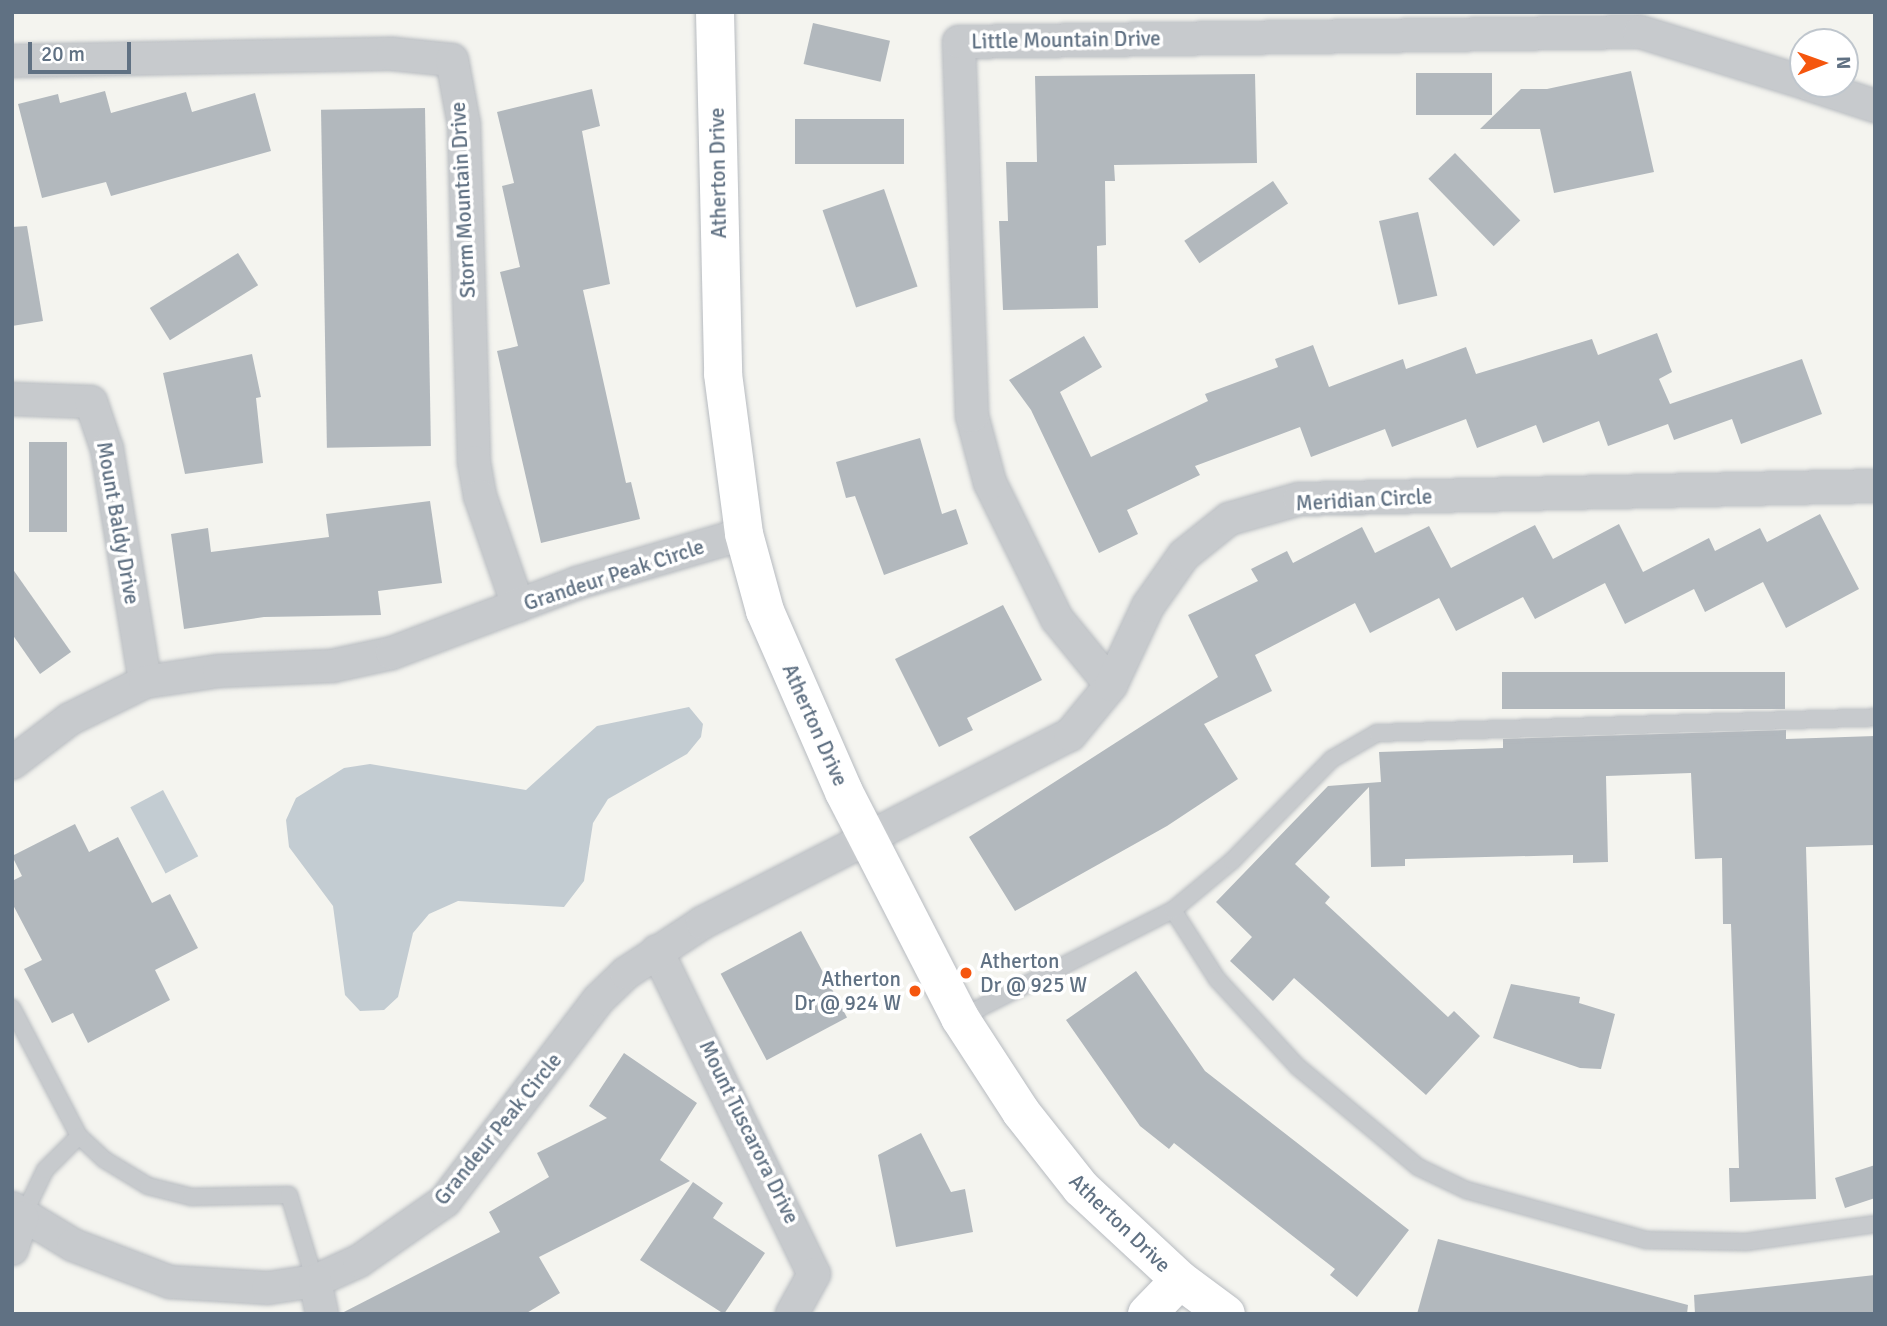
<!DOCTYPE html>
<style>
body{margin:0}
#map{position:relative;width:1887px;height:1326px;overflow:hidden;background:#f4f4ef;font-family:Signika,sans-serif}
div>[style]{position:absolute}
.water>*{inset:0;background:#c3ccd2;transform-origin:0 0}
.building>*{inset:0;background:#b2b8bd;transform-origin:0 0}
.roads{filter:drop-shadow(0 0 2px #b7bbc0) drop-shadow(0 0 2px #b7bbc0)}
.lane>*{height:16px;margin:-8px;padding:0 8px;transform-origin:8px;border-radius:8px;background:#c7cacd}
.street>*{height:32px;margin:-16px;padding:0 16px;transform-origin:16px;border-radius:16px;background:#c7cacd}
.secondary>*{height:38px;margin:-19px;padding:0 19px;transform-origin:19px;border-radius:19px;background:#fff}
.dots>*{width:19px;height:19px;translate:-50% -50%;box-sizing:border-box;border:4px solid #fff;border-radius:50%}
span{translate:-50% -50%;white-space:nowrap;text-align:center;line-height:1.15;-webkit-text-stroke:7px #fff;paint-order:stroke}
.street-label{font-size:21px;color:#607183}
.poi-label{font-size:21px;color:#607183}
.left{translate:0 -50%;text-align:left}
.right{translate:-100% -50%;text-align:right}
.frame{position:absolute;inset:0;border:14px solid #607183;pointer-events:none}
.north{position:absolute;left:1789px;top:28px;width:70px;height:70px;box-sizing:border-box;background:#fff;border:2px solid #bfc6cd;border-radius:50%;rotate:89deg;font-size:19px;font-weight:700;line-height:28px;text-align:center;color:#607183}
.north::after{content:'';display:block;margin:auto;width:24px;height:32px;background:#f5560e;clip-path:polygon(50% 0,100% 100%,50% 72%,0 100%)}
.scale{position:absolute;left:28px;top:42px;width:103px;height:32px;box-sizing:border-box;border:4px solid #607183;border-top:0;padding-left:9px;font-size:21px;line-height:24px;white-space:nowrap;color:#607183;-webkit-text-stroke:5px #fff;paint-order:stroke}
</style>
<div id="map">
<div class="water">
<i style="clip-path:polygon(689px 707px,703px 724px,701px 737px,687px 754px,608px 799px,593px 823px,584px 881px,564px 907px,458px 901px,429px 914px,413px 933px,398px 997px,384px 1010px,360px 1011px,345px 995px,333px 906px,289px 847px,286px 820px,296px 798px,344px 768px,370px 764px,526px 790px,597px 726px)"></i>
<i style="left:163px;top:790px;width:75px;height:37px;rotate:62deg"></i>
</div>
<div class="building">
<i style="left:813px;top:23px;width:79px;height:42px;rotate:13deg"></i>
<i style="clip-path:polygon(1631px 71px,1654px 172px,1554px 193px,1540px 129px,1480px 129px,1521px 89px,1547px 89px)"></i>
<i style="left:1416px;top:73px;width:76px;height:42px"></i>
<i style="clip-path:polygon(1255px 74px,1257px 163px,1114px 165px,1115px 181px,1105px 181px,1106px 245px,1097px 246px,1098px 308px,1003px 310px,999px 221px,1008px 221px,1006px 162px,1037px 162px,1035px 76px)"></i>
<i style="clip-path:polygon(592px 89px,600px 126px,582px 131px,610px 284px,583px 290px,626px 483px,631px 482px,640px 519px,541px 543px,497px 351px,518px 346px,500px 272px,520px 267px,502px 186px,514px 183px,497px 112px)"></i>
<i style="clip-path:polygon(105px 91px,111px 113px,186px 92px,192px 112px,255px 93px,271px 151px,111px 196px,106px 182px,42px 198px,18px 104px,58px 94px,60px 103px)"></i>
<i style="left:425px;top:108px;width:338px;height:104px;rotate:89deg"></i>
<i style="left:795px;top:119px;width:109px;height:45px"></i>
<i style="left:1455px;top:153px;width:94px;height:37px;rotate:46deg"></i>
<i style="left:1273px;top:181px;width:27px;height:107px;rotate:56deg"></i>
<i style="left:884px;top:189px;width:103px;height:65px;rotate:71deg"></i>
<i style="left:1418px;top:212px;width:86px;height:40px;rotate:77deg"></i>
<i style="clip-path:polygon(27px 226px,43px 321px,12px 326px,12px 227px)"></i>
<i style="left:238px;top:253px;width:38px;height:104px;rotate:58deg"></i>
<i style="clip-path:polygon(1657px 333px,1672px 372px,1659px 379px,1670px 404px,1802px 359px,1822px 414px,1741px 444px,1732px 419px,1674px 440px,1668px 424px,1608px 446px,1599px 421px,1543px 443px,1536px 425px,1477px 448px,1466px 419px,1392px 447px,1385px 429px,1311px 457px,1300px 427px,1195px 466px,1200px 475px,1127px 510px,1138px 534px,1099px 553px,1031px 410px,1009px 380px,1084px 336px,1102px 367px,1060px 392px,1091px 457px,1208px 401px,1205px 394px,1278px 367px,1275px 359px,1313px 345px,1329px 387px,1403px 359px,1406px 369px,1466px 347px,1476px 374px,1592px 339px,1598px 355px)"></i>
<i style="clip-path:polygon(252px 354px,261px 397px,256px 398px,263px 463px,185px 474px,163px 373px)"></i>
<i style="clip-path:polygon(920px 438px,942px 514px,956px 509px,968px 544px,884px 575px,855px 496px,846px 498px,836px 462px)"></i>
<i style="left:29px;top:442px;width:38px;height:90px"></i>
<i style="clip-path:polygon(430px 501px,442px 583px,378px 591px,381px 615px,264px 617px,184px 629px,171px 534px,208px 528px,211px 552px,329px 537px,326px 514px)"></i>
<i style="clip-path:polygon(1820px 514px,1859px 589px,1786px 628px,1763px 582px,1705px 612px,1694px 589px,1625px 624px,1605px 583px,1535px 619px,1523px 597px,1456px 631px,1439px 598px,1370px 633px,1355px 603px,1255px 655px,1272px 691px,1204px 724px,1238px 779px,1167px 826px,1015px 911px,969px 837px,1218px 677px,1188px 615px,1258px 581px,1251px 569px,1287px 551px,1293px 563px,1362px 527px,1375px 553px,1429px 526px,1451px 568px,1535px 525px,1553px 559px,1619px 524px,1643px 572px,1709px 538px,1715px 551px,1760px 528px,1767px 542px)"></i>
<i style="clip-path:polygon(12px 568px,71px 652px,40px 674px,12px 634px)"></i>
<i style="clip-path:polygon(1003px 605px,1042px 680px,967px 718px,973px 730px,939px 747px,895px 659px)"></i>
<i style="left:1785px;top:672px;width:37px;height:283px;rotate:90deg"></i>
<i style="clip-path:polygon(1786px 730px,1786px 739px,1875px 736px,1875px 845px,1806px 847px,1816px 1199px,1730px 1202px,1729px 1168px,1739px 1168px,1731px 924px,1723px 924px,1722px 858px,1695px 859px,1691px 773px,1606px 776px,1608px 862px,1573px 863px,1573px 855px,1405px 859px,1405px 866px,1371px 867px,1369px 787px,1295px 864px,1330px 897px,1325px 903px,1448px 1017px,1454px 1011px,1480px 1036px,1426px 1095px,1294px 978px,1273px 1001px,1230px 961px,1252px 937px,1216px 902px,1328px 786px,1381px 782px,1379px 752px,1503px 748px,1503px 739px)"></i>
<i style="clip-path:polygon(75px 824px,89px 852px,118px 837px,152px 903px,170px 894px,198px 948px,155px 970px,170px 1000px,88px 1043px,73px 1013px,52px 1023px,24px 969px,42px 960px,12px 903px,12px 881px,22px 876px,12px 856px)"></i>
<i style="left:801px;top:931px;width:98px;height:91px;rotate:62deg"></i>
<i style="clip-path:polygon(1136px 971px,1205px 1071px,1409px 1230px,1357px 1297px,1330px 1275px,1335px 1269px,1174px 1143px,1169px 1149px,1140px 1126px,1066px 1020px)"></i>
<i style="clip-path:polygon(1511px 984px,1580px 997px,1579px 1003px,1615px 1014px,1601px 1069px,1580px 1068px,1493px 1038px)"></i>
<i style="clip-path:polygon(624px 1053px,697px 1103px,660px 1160px,690px 1181px,539px 1257px,560px 1293px,525px 1314px,340px 1314px,500px 1232px,489px 1212px,549px 1177px,537px 1153px,607px 1118px,589px 1106px)"></i>
<i style="clip-path:polygon(921px 1133px,951px 1192px,965px 1189px,973px 1232px,896px 1247px,878px 1155px)"></i>
<i style="clip-path:polygon(1875px 1165px,1875px 1198px,1845px 1208px,1835px 1178px)"></i>
<i style="clip-path:polygon(693px 1182px,723px 1203px,713px 1218px,765px 1253px,724px 1314px,640px 1260px)"></i>
<i style="clip-path:polygon(1438px 1239px,1688px 1305px,1687px 1314px,1417px 1314px)"></i>
<i style="clip-path:polygon(1875px 1275px,1875px 1314px,1695px 1314px,1694px 1295px)"></i>
</div>
<div class="roads">
<div class="lane">
<i style="left:1173px;top:910px;width:82px;rotate:57.5deg"></i>
<i style="left:1217px;top:979px;width:120px;rotate:47.4deg"></i>
<i style="left:1298px;top:1067px;width:156px;rotate:39.8deg"></i>
<i style="left:1418px;top:1167px;width:53px;rotate:25.6deg"></i>
<i style="left:1466px;top:1190px;width:187px;rotate:15.5deg"></i>
<i style="left:1646px;top:1240px;width:100px;rotate:1.1deg"></i>
<i style="left:1746px;top:1242px;width:130px;rotate:-7.9deg"></i>
<i style="left:12px;top:1008px;width:144px;rotate:62.4deg"></i>
<i style="left:79px;top:1136px;width:35px;rotate:43deg"></i>
<i style="left:105px;top:1160px;width:50px;rotate:31.2deg"></i>
<i style="left:148px;top:1186px;width:44px;rotate:14.3deg"></i>
<i style="left:191px;top:1197px;width:98px;rotate:-1.2deg"></i>
<i style="left:289px;top:1195px;width:90px;rotate:73.2deg"></i>
<i style="left:960px;top:1018px;width:239px;rotate:-26.9deg"></i>
<i style="left:1173px;top:910px;width:77px;rotate:-39.7deg"></i>
<i style="left:1232px;top:861px;width:143px;rotate:-45.6deg"></i>
<i style="left:1332px;top:759px;width:52px;rotate:-30deg"></i>
<i style="left:1377px;top:733px;width:498px;rotate:-1.8deg"></i>
<i style="left:22px;top:1218px;width:53px;rotate:-64.4deg"></i>
<i style="left:45px;top:1170px;width:48px;rotate:-45deg"></i>
</div>
<div class="street">
<i style="left:12px;top:61px;width:381px;rotate:-1.1deg"></i>
<i style="left:393px;top:54px;width:59px;rotate:5.8deg"></i>
<i style="left:452px;top:60px;width:65px;rotate:79.4deg"></i>
<i style="left:464px;top:124px;width:338px;rotate:88.3deg"></i>
<i style="left:474px;top:462px;width:35px;rotate:80deg"></i>
<i style="left:480px;top:496px;width:116px;rotate:70.9deg"></i>
<i style="left:1808px;top:84px;width:71px;rotate:18.2deg"></i>
<i style="left:12px;top:399px;width:79px;rotate:2.2deg"></i>
<i style="left:91px;top:402px;width:50px;rotate:71.2deg"></i>
<i style="left:107px;top:449px;width:236px;rotate:80.7deg"></i>
<i style="left:1111px;top:685px;width:85px;rotate:-129.3deg"></i>
<i style="left:1057px;top:619px;width:152px;rotate:-116.2deg"></i>
<i style="left:990px;top:483px;width:69px;rotate:-105deg"></i>
<i style="left:972px;top:416px;width:374px;rotate:-92deg"></i>
<i style="left:959px;top:42px;width:681px;rotate:-0.84deg"></i>
<i style="left:1640px;top:32px;width:170px;rotate:17.1deg"></i>
<i style="left:12px;top:763px;width:73px;rotate:-37.2deg"></i>
<i style="left:70px;top:719px;width:84px;rotate:-26.3deg"></i>
<i style="left:145px;top:682px;width:75px;rotate:-8.5deg"></i>
<i style="left:219px;top:671px;width:113px;rotate:-2.5deg"></i>
<i style="left:332px;top:666px;width:61px;rotate:-12.2deg"></i>
<i style="left:392px;top:653px;width:198px;rotate:-20.7deg"></i>
<i style="left:577px;top:583px;width:174px;rotate:-16.4deg"></i>
<i style="left:657px;top:951px;width:359px;rotate:64.1deg"></i>
<i style="left:814px;top:1274px;width:46px;rotate:118.8deg"></i>
<i style="left:12px;top:1208px;width:71px;rotate:31.2deg"></i>
<i style="left:73px;top:1245px;width:104px;rotate:20.9deg"></i>
<i style="left:170px;top:1282px;width:98px;rotate:3.5deg"></i>
<i style="left:268px;top:1288px;width:48px;rotate:-8.5deg"></i>
<i style="left:315px;top:1281px;width:48px;rotate:-24.4deg"></i>
<i style="left:359px;top:1261px;width:105px;rotate:-34.9deg"></i>
<i style="left:445px;top:1201px;width:253px;rotate:-52.7deg"></i>
<i style="left:598px;top:1000px;width:39px;rotate:-44deg"></i>
<i style="left:626px;top:973px;width:91px;rotate:-33.3deg"></i>
<i style="left:702px;top:923px;width:413px;rotate:-27.1deg"></i>
<i style="left:1070px;top:735px;width:65px;rotate:-50.6deg"></i>
<i style="left:1111px;top:685px;width:87px;rotate:-64.9deg"></i>
<i style="left:1148px;top:606px;width:62px;rotate:-54.8deg"></i>
<i style="left:1184px;top:555px;width:58px;rotate:-38.7deg"></i>
<i style="left:1229px;top:519px;width:73px;rotate:-15.9deg"></i>
<i style="left:1299px;top:499px;width:576px;rotate:-1.29deg"></i>
<i style="left:12px;top:1249px;width:33px;rotate:-72deg"></i>
<i style="left:315px;top:1281px;width:34px;rotate:78deg"></i>
</div>
<div class="secondary">
<i style="left:715px;top:12px;width:362px;rotate:88.7deg"></i>
<i style="left:723px;top:374px;width:161px;rotate:82.5deg"></i>
<i style="left:744px;top:534px;width:80px;rotate:74.7deg"></i>
<i style="left:765px;top:611px;width:197px;rotate:66.4deg"></i>
<i style="left:844px;top:792px;width:254px;rotate:62.8deg"></i>
<i style="left:960px;top:1018px;width:112px;rotate:57deg"></i>
<i style="left:1021px;top:1112px;width:97px;rotate:51.7deg"></i>
<i style="left:1081px;top:1188px;width:135px;rotate:42.9deg"></i>
<i style="left:1180px;top:1280px;width:57px;rotate:36.5deg"></i>
<i style="left:1147px;top:1314px;width:47px;rotate:-45.9deg"></i>
</div>
</div>
<div class="dots">
<i style="left:966px;top:973px;background:#f5560e"></i>
<i style="left:915px;top:991px;background:#f5560e"></i>
</div>
<div class="street-label">
<span style="left:1066px;top:40px;rotate:-1deg">Little Mountain Drive</span>
<span style="left:718px;top:173px;rotate:-91deg">Atherton Drive</span>
<span style="left:463px;top:200px;rotate:-93deg">Storm Mountain Drive</span>
<span style="left:1364px;top:500px;rotate:-3deg">Meridian Circle</span>
<span style="left:118px;top:523px;rotate:80deg">Mount Baldy Drive</span>
<span style="left:614px;top:575px;rotate:-18deg">Grandeur Peak Circle</span>
<span style="left:815px;top:725px;rotate:66deg">Atherton Drive</span>
<span style="left:498px;top:1129px;rotate:-51deg">Grandeur Peak Circle</span>
<span style="left:749px;top:1132px;rotate:64deg">Mount Tuscarora Drive</span>
<span style="left:1120px;top:1223px;rotate:44deg">Atherton Drive</span>
</div>
<div class="poi-label">
<span class="left" style="left:980px;top:973px">Atherton<br>Dr @ 925 W</span>
<span class="right" style="left:901px;top:991px">Atherton<br>Dr @ 924 W</span>
</div>
<div class="frame"></div>
<div class="north">N</div>
<div class="scale">20 m</div>
</div>
